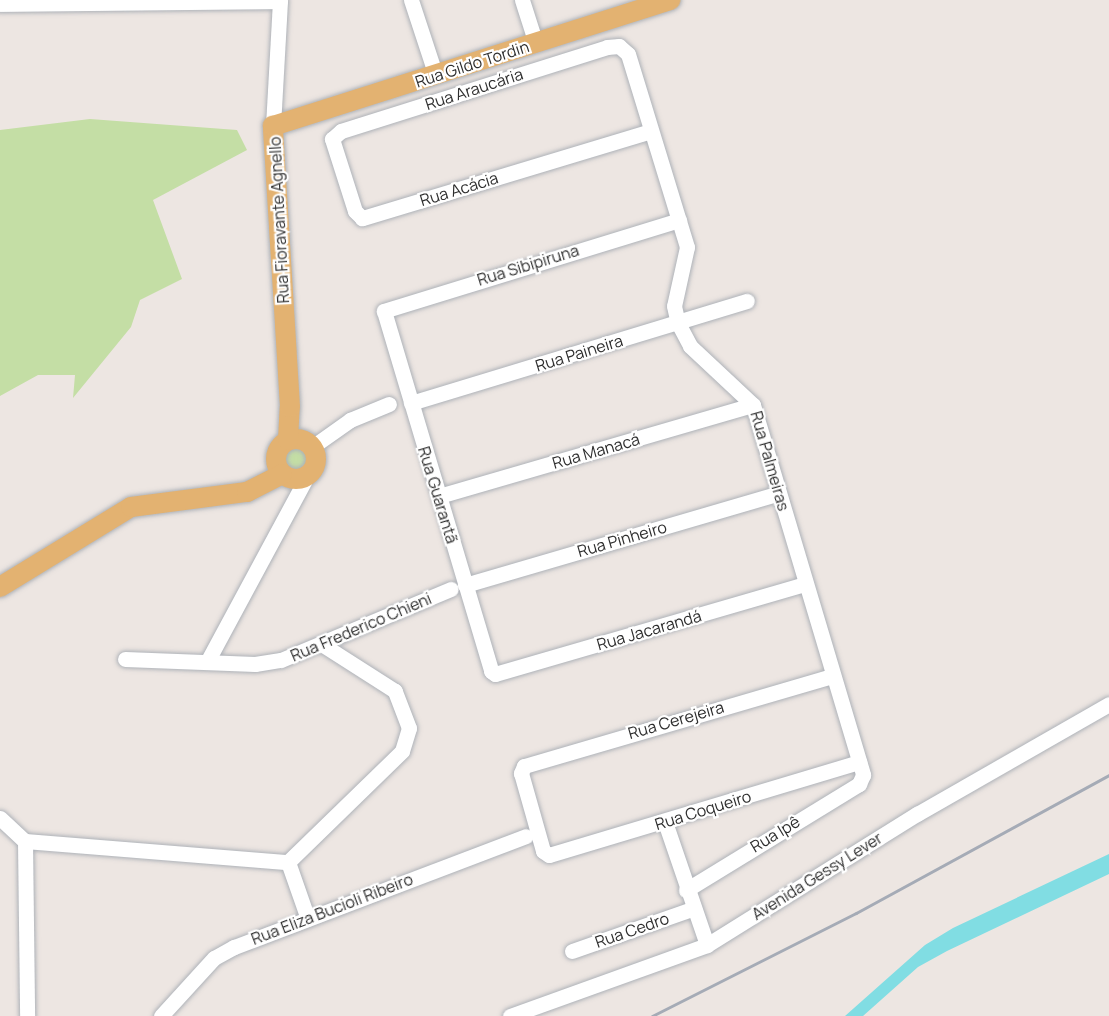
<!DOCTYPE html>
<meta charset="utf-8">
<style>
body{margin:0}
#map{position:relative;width:1109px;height:1016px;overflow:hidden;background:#ede6e2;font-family:Manrope,sans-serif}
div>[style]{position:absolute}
.green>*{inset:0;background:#c4dea5}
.round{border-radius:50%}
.water>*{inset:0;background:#81dde3}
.roads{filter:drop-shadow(0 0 2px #aeb2b8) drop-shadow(0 0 2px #aeb2b8)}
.minor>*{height:15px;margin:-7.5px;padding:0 7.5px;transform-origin:7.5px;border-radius:7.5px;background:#fff}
.major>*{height:20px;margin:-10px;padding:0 10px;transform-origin:10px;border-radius:10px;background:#e3b271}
.major>.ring{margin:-10px;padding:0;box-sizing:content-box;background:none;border:20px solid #e3b271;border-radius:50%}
.rail>*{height:3px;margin:-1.5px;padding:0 1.5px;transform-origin:1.5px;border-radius:1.5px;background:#a5abb6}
span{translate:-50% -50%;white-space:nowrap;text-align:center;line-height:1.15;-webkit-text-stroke:4.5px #fff;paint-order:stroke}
.street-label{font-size:16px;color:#2e2e2e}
</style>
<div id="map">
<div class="green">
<i style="clip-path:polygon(90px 119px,237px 130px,247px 150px,153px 200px,182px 279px,140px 300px,131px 327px,73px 398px,75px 375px,38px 375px,0 396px,0 130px)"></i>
<i class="round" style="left:283px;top:447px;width:28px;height:28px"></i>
</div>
<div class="water">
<i style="clip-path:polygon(1109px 854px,1109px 874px,947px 951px,918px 967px,863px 1016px,845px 1016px,925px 945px,953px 928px)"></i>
</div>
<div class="roads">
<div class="minor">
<i style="left:411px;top:0;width:80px;rotate:71.8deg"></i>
<i style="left:522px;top:0;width:46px;rotate:72.3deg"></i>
<i style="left:0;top:4px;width:280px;rotate:-0.6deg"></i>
<i style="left:273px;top:126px;width:126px;rotate:-86.8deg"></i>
<i style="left:651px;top:131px;width:302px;rotate:163.2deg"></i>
<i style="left:362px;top:218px;width:10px;rotate:-135deg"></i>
<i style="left:355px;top:211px;width:76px;rotate:-107.7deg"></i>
<i style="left:332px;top:139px;width:12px;rotate:-42deg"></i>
<i style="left:341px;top:131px;width:279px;rotate:-17.5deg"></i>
<i style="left:607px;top:47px;width:12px;rotate:-5deg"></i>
<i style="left:619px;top:46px;width:12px;rotate:42deg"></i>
<i style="left:628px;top:54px;width:202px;rotate:73deg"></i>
<i style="left:687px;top:247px;width:60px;rotate:102.4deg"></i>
<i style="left:674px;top:306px;width:17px;rotate:77deg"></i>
<i style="left:678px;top:323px;width:26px;rotate:62deg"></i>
<i style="left:690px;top:346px;width:86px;rotate:43.1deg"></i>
<i style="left:753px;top:405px;width:386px;rotate:73.4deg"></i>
<i style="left:863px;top:775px;width:10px;rotate:114deg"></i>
<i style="left:859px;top:784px;width:203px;rotate:148.5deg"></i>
<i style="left:679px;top:220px;width:309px;rotate:162.9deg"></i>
<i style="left:384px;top:311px;width:376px;rotate:73.4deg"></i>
<i style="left:491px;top:671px;width:5px;rotate:37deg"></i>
<i style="left:495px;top:674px;width:323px;rotate:-16.2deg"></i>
<i style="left:411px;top:403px;width:351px;rotate:-16.9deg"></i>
<i style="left:312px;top:447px;width:47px;rotate:-35.4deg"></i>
<i style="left:350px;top:420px;width:42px;rotate:-22.3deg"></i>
<i style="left:439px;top:496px;width:327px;rotate:-16.2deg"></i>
<i style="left:465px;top:585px;width:327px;rotate:-16.3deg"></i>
<i style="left:125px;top:659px;width:130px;rotate:2.2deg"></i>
<i style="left:255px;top:664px;width:26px;rotate:-9deg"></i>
<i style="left:281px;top:660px;width:184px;rotate:-22.7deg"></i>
<i style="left:207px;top:662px;width:211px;rotate:-61.7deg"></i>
<i style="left:832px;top:676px;width:321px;rotate:163.7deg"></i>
<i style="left:524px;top:766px;width:8px;rotate:113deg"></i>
<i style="left:521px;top:773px;width:81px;rotate:74.2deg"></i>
<i style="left:543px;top:851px;width:7px;rotate:34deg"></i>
<i style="left:549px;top:855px;width:324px;rotate:-16.7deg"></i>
<i style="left:0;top:818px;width:34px;rotate:43deg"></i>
<i style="left:25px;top:841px;width:264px;rotate:4.6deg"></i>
<i style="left:288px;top:862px;width:159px;rotate:-44.2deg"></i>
<i style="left:402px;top:751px;width:24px;rotate:-73deg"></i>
<i style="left:409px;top:728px;width:40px;rotate:-111deg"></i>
<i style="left:395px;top:691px;width:85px;rotate:-147.4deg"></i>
<i style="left:665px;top:822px;width:130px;rotate:71.1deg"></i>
<i style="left:25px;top:841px;width:175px;rotate:89.3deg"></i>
<i style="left:288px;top:862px;width:60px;rotate:70.7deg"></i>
<i style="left:572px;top:951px;width:127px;rotate:-19.3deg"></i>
<i style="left:161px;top:1016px;width:79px;rotate:-47.6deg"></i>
<i style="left:214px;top:958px;width:23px;rotate:-29deg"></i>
<i style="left:234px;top:947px;width:312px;rotate:-20.8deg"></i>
<i style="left:510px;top:1016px;width:209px;rotate:-19.8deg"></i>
<i style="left:707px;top:945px;width:248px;rotate:-32deg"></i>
<i style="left:917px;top:814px;width:221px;rotate:-29.8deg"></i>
</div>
<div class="major">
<i class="ring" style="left:276px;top:439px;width:20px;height:20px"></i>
<i style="left:288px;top:440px;width:33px;rotate:-87deg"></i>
<i style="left:290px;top:407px;width:282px;rotate:-93.5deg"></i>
<i style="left:273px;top:126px;width:417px;rotate:-17.6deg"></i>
<i style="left:0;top:587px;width:153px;rotate:-31.4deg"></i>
<i style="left:131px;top:507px;width:117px;rotate:-7.4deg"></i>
<i style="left:247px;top:492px;width:39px;rotate:-27deg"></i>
</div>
</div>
<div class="rail">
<i style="left:652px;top:1016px;width:229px;rotate:-26.8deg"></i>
<i style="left:856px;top:913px;width:288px;rotate:-28.6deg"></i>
</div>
<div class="street-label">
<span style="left:472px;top:64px;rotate:-18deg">Rua Gildo Tordin</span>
<span style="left:474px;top:89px;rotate:-18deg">Rua Araucária</span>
<span style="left:459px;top:189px;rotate:-17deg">Rua Acácia</span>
<span style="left:279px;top:220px;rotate:-93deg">Rua Fioravante Agnello</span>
<span style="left:528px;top:265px;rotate:-17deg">Rua Sibipiruna</span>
<span style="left:579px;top:353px;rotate:-17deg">Rua Paineira</span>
<span style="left:596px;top:451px;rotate:-16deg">Rua Manacá</span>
<span style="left:770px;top:461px;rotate:74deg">Rua Palmeiras</span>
<span style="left:438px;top:495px;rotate:73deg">Rua Guarantã</span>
<span style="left:622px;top:539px;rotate:-16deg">Rua Pinheiro</span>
<span style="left:361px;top:627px;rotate:-23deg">Rua Frederico Chieni</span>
<span style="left:649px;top:630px;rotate:-16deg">Rua Jacarandá</span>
<span style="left:676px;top:720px;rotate:-16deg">Rua Cerejeira</span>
<span style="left:703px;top:810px;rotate:-17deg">Rua Coqueiro</span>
<span style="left:775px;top:834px;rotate:-31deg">Rua Ipê</span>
<span style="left:817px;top:876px;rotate:-32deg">Avenida Gessy Lever</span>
<span style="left:332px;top:909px;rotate:-21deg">Rua Eliza Bucioli Ribeiro</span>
<span style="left:632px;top:930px;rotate:-19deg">Rua Cedro</span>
</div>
</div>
